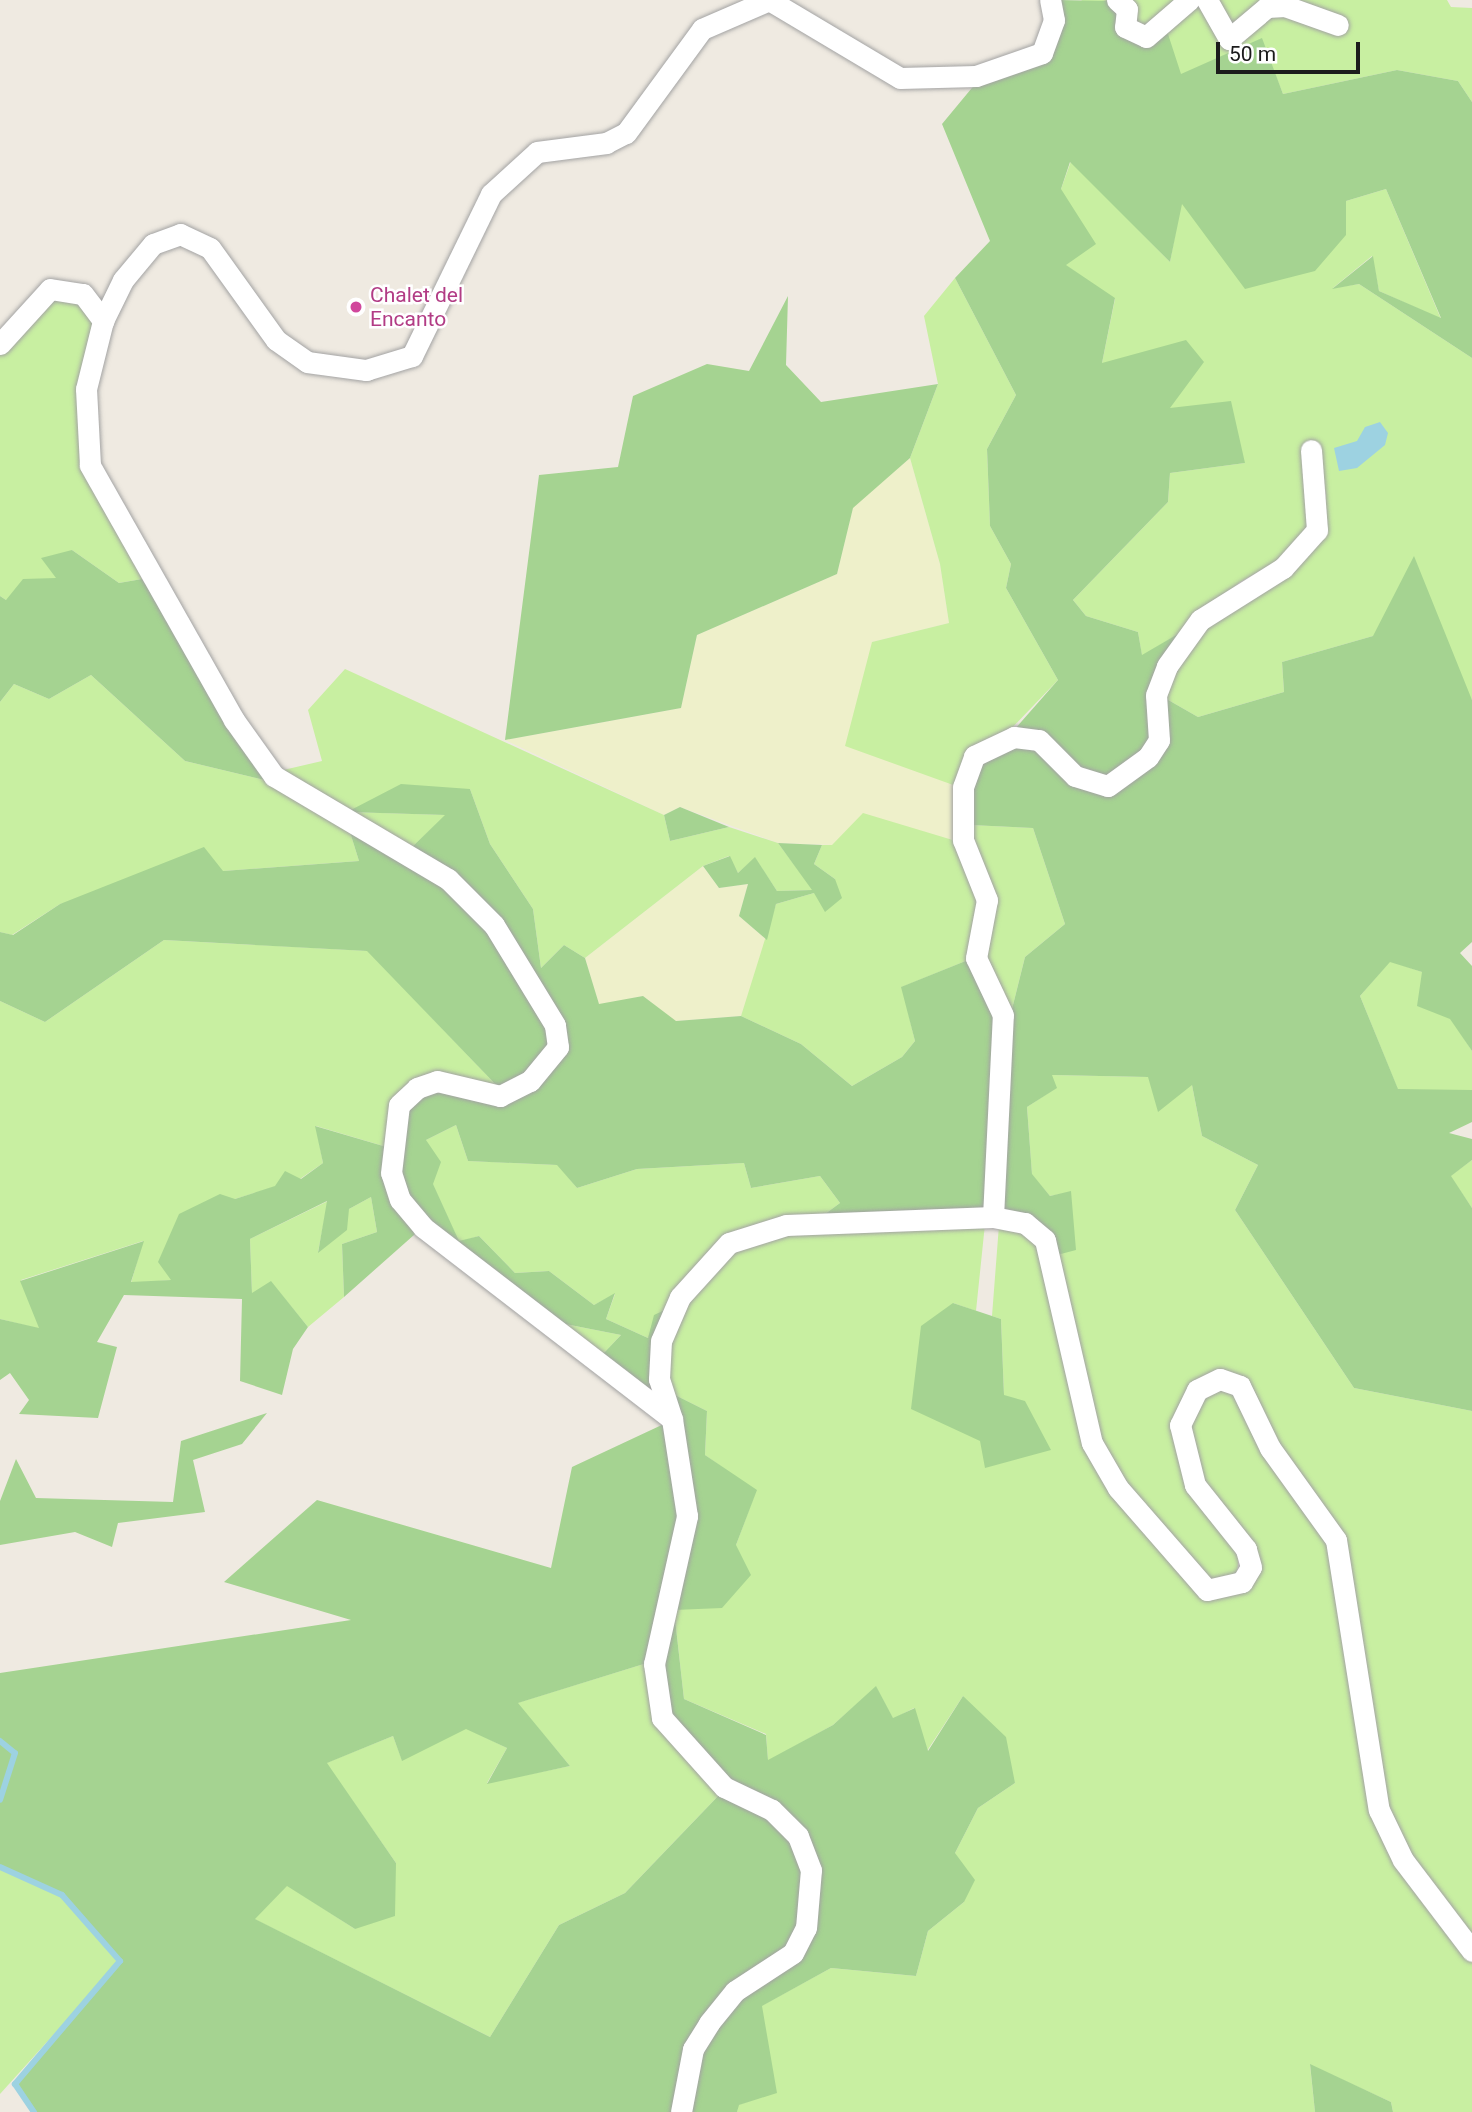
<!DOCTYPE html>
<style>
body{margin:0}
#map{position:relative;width:1472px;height:2112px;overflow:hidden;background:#efeae1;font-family:Roboto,sans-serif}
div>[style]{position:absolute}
.farmland>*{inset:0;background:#eef0ca}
.grass>*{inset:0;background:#c8efa1}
.forest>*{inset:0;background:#a5d391}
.water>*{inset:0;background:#9dd2e1}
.stream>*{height:6px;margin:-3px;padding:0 3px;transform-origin:3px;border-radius:3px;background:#9dd2e1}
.roads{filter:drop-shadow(0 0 2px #a3a3a3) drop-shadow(0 0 2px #a3a3a3)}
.minor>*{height:21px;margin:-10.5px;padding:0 10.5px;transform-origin:10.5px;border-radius:10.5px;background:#fff}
.dots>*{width:19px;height:19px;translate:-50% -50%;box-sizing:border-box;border:4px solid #fff;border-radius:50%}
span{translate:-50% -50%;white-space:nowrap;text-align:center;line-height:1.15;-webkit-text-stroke:5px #fff;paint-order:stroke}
.hotel-label{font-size:21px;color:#b23c85}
.left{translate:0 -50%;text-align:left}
.scale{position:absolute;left:1216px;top:42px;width:144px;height:32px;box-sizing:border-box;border:4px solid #1c1c1c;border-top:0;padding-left:9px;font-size:21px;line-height:24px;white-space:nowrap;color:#1c1c1c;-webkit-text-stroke:5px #fff;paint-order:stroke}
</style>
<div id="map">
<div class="farmland">
<i style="clip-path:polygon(910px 458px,940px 564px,949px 623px,872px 642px,956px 786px,956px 841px,915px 830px,832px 845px,778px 843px,680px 807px,664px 815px,505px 740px,681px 708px,697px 635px,837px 574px,853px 507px)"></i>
<i style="clip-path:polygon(703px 866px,719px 888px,748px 884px,739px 916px,767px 940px,741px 1016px,675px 1021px,643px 996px,599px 1005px,585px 958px)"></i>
</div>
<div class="grass">
<i style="clip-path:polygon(1081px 0,1447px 0,1451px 7px,1472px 8px,1472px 102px,1458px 81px,1397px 70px,1283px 94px,1261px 39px,1181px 75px)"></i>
<i style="clip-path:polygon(1071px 161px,1170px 262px,1181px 203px,1346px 235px,1346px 201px,1386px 189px,1441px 319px,1379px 291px,1372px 256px,1333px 288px,1359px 284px,1472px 358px,1472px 700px,1461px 682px,1373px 636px,1282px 662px,1284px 692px,1198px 717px,1163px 697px,1173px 669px,1205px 624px,1324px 533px,1326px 494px,1317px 445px,1310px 527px,1279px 561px,1240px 582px,1183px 631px,1142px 656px,1138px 632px,1086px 616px,1073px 600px,1168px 502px,1170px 473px,1245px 463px,1102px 363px,1115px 299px,1065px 265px,1061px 189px)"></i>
<i style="clip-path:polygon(955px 278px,1016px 395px,987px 449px,990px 526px,1011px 564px,1006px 588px,1058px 680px,956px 786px,845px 746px,872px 642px,949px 623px,940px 564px,910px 458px,938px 384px,924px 316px)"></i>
<i style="clip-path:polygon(53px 295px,78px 300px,95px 322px,83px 467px,142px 579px,119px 583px,72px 550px,57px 579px,6px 600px,0 596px,0 353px)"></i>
<i style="clip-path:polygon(345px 669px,664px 815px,670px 841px,729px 827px,778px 843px,813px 890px,777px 891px,755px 858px,738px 873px,729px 856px,703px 866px,585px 958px,564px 945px,541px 968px,533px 909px,490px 844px,470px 789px,349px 812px,446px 815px,410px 849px,279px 771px,322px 761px,308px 710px)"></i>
<i style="clip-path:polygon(91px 675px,185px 761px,269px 781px,349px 829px,359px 861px,223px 871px,60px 904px,12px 935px,0 932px,0 702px,14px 684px,49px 699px)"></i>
<i style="clip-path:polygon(863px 813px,956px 841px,980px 901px,968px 960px,902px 987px,915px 1041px,902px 1057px,852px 1086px,801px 1044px,741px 1016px,776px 904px,814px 893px,835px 879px,814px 864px,822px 845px,832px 845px)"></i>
<i style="clip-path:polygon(970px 825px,1033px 828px,1065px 924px,1025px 957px,1010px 1017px,983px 958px)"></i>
<i style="clip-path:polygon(164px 940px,368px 951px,499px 1088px,390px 1148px,316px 1126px,323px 1163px,300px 1179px,235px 1199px,172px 1280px,131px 1283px,143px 1241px,21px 1280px,40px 1329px,0 1319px,0 1001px,45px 1022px)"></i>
<i style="clip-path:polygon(1390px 961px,1422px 972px,1472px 1051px,1472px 1090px,1398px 1090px,1360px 996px)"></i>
<i style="clip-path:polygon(1051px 1075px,1148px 1077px,1192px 1085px,1202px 1136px,1258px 1165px,1235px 1210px,1354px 1388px,1472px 1411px,1472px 1939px,1409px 1856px,1386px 1808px,1343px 1538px,1220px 1372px,1172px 1424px,1239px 1552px,1237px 1575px,1209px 1582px,1123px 1483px,1099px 1440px,1057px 1255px,1071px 1192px,1050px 1196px,1032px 1175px,1027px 1107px,1056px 1088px)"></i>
<i style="clip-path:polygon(456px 1125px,468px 1161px,558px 1165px,577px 1188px,637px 1169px,744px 1163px,751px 1188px,820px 1176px,840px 1203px,821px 1217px,725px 1237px,648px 1338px,606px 1319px,615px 1294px,594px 1305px,549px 1271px,515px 1273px,479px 1236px,459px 1242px,432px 1183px,426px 1140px)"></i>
<i style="clip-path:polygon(1472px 1160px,1472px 1208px,1450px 1176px)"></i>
<i style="clip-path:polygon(371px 1197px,377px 1232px,342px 1244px,344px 1297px,308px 1327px,271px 1282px,252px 1294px,250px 1239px,328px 1201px,318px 1252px,349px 1209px)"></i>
<i style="clip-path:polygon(985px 1224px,976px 1311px,953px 1303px,1004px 1395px,1001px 1319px,992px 1316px,999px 1225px,1022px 1229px,1039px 1244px,1085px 1445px,1204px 1597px,1258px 1568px,1202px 1482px,1187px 1426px,1201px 1395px,1220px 1387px,1235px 1392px,1330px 1543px,1396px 1863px,1472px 1962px,1472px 2112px,1393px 2112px,1391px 2102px,1310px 2065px,1315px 2112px,737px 2112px,738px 2105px,776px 2092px,761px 2006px,831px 1968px,916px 1976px,928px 1931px,964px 1902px,955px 1853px,978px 1808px,1015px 1783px,963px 1696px,927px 1751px,914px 1708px,893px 1719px,876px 1687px,833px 1725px,768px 1761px,766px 1734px,684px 1699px,674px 1610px,736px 1545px,756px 1491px,705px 1455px,707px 1411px,671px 1393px,667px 1343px,686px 1301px,732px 1249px,787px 1232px)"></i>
<i style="clip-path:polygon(555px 1322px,621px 1335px,601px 1356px)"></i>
<i style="clip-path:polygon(647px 1663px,721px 1793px,625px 1893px,559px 1925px,490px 2037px,254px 1919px,287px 1885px,355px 1929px,396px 1863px,326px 1763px,393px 1736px,402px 1760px,466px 1728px,507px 1748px,487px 1783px,570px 1766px,517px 1703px)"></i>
<i style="clip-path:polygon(0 1867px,62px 1895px,120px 1961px,0 2094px)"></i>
</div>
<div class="forest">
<i style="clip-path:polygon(1058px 0,1107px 1px,1145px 45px,1168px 34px,1181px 74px,1262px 38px,1283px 94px,1397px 70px,1458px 81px,1472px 102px,1472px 358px,1359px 284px,1332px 289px,1373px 256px,1379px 291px,1441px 318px,1386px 189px,1346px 201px,1346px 235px,1315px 271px,1245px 289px,1182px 204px,1170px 262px,1070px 162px,1061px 189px,1096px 244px,1066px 265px,1115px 298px,1102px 363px,1186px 340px,1204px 362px,1170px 408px,1231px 401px,1245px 463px,1170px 473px,1168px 502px,1073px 600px,1086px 616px,1138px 632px,1142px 655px,1183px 631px,1151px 738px,1124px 770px,1093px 778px,1015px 729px,1058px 680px,1006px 588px,1011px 564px,990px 526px,987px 449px,1016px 395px,955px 278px,990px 241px,942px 124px,976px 83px,1049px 58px)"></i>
<i style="clip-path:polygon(788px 296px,786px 365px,821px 402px,938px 384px,910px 458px,853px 508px,837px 574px,697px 635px,681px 708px,505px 740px,539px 475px,618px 467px,633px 396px,707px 364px,749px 371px)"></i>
<i style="clip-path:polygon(72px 550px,119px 583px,142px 579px,269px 781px,185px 761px,91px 675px,49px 699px,14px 684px,0 702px,0 596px,6px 600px,23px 579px,56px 578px,41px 558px)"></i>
<i style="clip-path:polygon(1414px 556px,1472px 700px,1472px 942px,1460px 953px,1472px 966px,1472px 1051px,1450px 1019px,1417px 1006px,1422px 972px,1390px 962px,1360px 996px,1398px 1089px,1472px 1090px,1472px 1122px,1449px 1133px,1472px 1139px,1472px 1160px,1451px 1176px,1472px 1208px,1472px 1411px,1354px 1388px,1235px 1210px,1258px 1165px,1202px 1136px,1192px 1085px,1158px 1112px,1148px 1077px,1052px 1075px,1057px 1088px,1027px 1107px,1032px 1174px,1050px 1196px,1071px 1191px,1076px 1250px,1057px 1255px,1001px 1211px,1010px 1017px,1025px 957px,1065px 924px,1033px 828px,970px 825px,970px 789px,980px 762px,1016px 744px,1036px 747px,1071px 782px,1110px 793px,1154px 762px,1163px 697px,1198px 717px,1284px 692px,1282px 662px,1373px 636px)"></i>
<i style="clip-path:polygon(401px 784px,470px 789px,490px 844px,533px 909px,541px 968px,564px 945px,585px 958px,599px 1004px,643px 996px,676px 1021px,741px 1016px,801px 1044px,852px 1086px,902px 1057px,915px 1041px,901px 987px,968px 960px,997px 1019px,986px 1210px,821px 1217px,840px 1203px,820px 1176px,751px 1188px,744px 1163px,637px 1169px,577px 1188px,557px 1165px,468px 1161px,456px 1125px,426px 1140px,441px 1162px,433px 1184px,459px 1241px,479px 1236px,515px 1273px,549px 1271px,594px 1305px,615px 1293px,606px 1319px,648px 1338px,654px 1315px,667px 1309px,658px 1400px,601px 1356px,621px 1335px,555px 1322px,428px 1222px,406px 1197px,399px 1171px,405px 1110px,421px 1094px,438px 1088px,502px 1103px,565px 1049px,543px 993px,410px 849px,445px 815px,347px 812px)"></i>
<i style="clip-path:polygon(680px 807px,729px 827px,670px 841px,664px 815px)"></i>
<i style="clip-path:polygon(349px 829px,444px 885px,488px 929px,548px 1028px,550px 1046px,525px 1075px,499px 1088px,367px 951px,164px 940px,45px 1022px,0 1001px,0 932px,13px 935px,60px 904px,204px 847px,223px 871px,359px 861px)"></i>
<i style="clip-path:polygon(778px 843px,822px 845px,814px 864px,835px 879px,842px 898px,825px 912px,814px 893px,776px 904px,767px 940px,739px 916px,748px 884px,719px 888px,703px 866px,730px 856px,738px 873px,755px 857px,777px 891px,812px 890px)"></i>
<i style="clip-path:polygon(315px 1126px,390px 1148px,391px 1173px,423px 1227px,344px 1297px,342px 1244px,377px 1232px,371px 1197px,349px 1209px,347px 1230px,318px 1253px,327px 1201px,250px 1239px,252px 1293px,271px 1281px,308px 1327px,293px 1349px,282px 1395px,240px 1381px,242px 1299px,124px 1295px,97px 1342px,117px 1347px,98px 1418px,19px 1414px,29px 1400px,10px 1373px,0 1380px,0 1319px,39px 1328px,20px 1281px,144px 1241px,131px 1282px,171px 1280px,158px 1262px,179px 1214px,220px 1194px,235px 1199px,275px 1186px,285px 1171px,301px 1179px,323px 1163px)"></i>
<i style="clip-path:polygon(953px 1303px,1001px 1319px,1004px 1395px,1025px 1401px,1051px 1450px,985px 1468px,980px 1441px,911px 1409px,921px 1326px)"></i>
<i style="clip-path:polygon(671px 1393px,707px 1411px,705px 1455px,757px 1490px,736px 1545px,751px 1575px,722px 1608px,674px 1610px,684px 1699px,766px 1735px,768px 1760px,833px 1725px,876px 1686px,893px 1718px,915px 1708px,928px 1751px,963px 1696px,1006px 1737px,1015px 1783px,978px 1808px,955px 1853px,975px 1880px,964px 1902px,928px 1931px,916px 1976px,831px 1968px,762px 2006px,777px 2093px,739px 2105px,737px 2112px,688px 2112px,700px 2051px,740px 1996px,798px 1957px,813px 1930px,818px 1868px,804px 1833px,776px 1804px,728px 1781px,669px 1716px,662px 1664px,674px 1610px,695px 1517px)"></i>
<i style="clip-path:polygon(267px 1413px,242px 1444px,193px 1460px,205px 1512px,118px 1523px,112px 1547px,75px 1532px,0 1545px,0 1501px,16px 1459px,36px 1498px,173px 1502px,181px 1441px)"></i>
<i style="clip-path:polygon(666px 1423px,681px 1516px,647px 1663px,518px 1703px,570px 1766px,487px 1784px,507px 1748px,466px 1729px,402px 1761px,393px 1736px,327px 1763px,396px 1863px,395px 1916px,355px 1929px,287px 1886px,255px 1919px,490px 2037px,559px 1925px,625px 1893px,721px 1793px,768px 1815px,792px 1839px,804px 1872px,800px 1926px,787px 1948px,731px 1986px,674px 2112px,34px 2112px,15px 2084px,120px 1961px,62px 1895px,0 1867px,0 1673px,351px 1620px,224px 1582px,317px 1500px,551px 1568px,572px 1467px)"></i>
<i style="clip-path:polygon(1310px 2064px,1391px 2102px,1393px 2112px,1315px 2112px)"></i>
</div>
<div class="water">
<i style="clip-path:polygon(1380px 422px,1388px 433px,1385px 445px,1357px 468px,1339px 471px,1334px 448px,1357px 441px,1365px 427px)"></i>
</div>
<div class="stream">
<i style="left:0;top:1741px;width:19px;rotate:39deg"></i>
<i style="left:15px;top:1753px;width:49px;rotate:107.7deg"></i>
<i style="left:0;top:1867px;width:68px;rotate:24.3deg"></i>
<i style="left:62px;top:1895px;width:88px;rotate:48.7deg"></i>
<i style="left:120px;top:1961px;width:162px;rotate:130.5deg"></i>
<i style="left:15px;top:2084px;width:34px;rotate:56deg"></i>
</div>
<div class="roads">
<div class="minor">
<i style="left:769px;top:0;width:152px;rotate:30.8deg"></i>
<i style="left:900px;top:78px;width:76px;rotate:-1.5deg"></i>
<i style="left:976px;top:76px;width:70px;rotate:-19.2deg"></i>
<i style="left:1042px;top:53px;width:35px;rotate:-70deg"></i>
<i style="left:1054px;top:20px;width:20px;rotate:-101deg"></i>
<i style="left:1117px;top:0;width:13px;rotate:42deg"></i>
<i style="left:1127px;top:9px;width:18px;rotate:96deg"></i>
<i style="left:1125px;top:27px;width:23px;rotate:25deg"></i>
<i style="left:1146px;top:37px;width:57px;rotate:-40.7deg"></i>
<i style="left:1207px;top:0;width:45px;rotate:60.6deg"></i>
<i style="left:1229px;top:39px;width:50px;rotate:-40.1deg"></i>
<i style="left:1267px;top:7px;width:18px;rotate:-3deg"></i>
<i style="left:1285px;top:6px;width:56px;rotate:19.7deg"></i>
<i style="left:0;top:344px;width:74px;rotate:-47.7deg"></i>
<i style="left:50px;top:289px;width:33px;rotate:9deg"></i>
<i style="left:83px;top:294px;width:34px;rotate:53deg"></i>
<i style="left:993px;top:1217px;width:202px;rotate:-87.2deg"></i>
<i style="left:1003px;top:1015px;width:63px;rotate:-115.3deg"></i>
<i style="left:976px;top:958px;width:59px;rotate:-79.3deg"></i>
<i style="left:987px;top:900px;width:65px;rotate:-111.8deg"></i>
<i style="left:963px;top:840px;width:53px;rotate:-90deg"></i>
<i style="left:963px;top:787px;width:33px;rotate:-70deg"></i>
<i style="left:974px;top:756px;width:44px;rotate:-25.4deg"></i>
<i style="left:1014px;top:737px;width:25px;rotate:7deg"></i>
<i style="left:1039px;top:740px;width:51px;rotate:45deg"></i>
<i style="left:1075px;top:776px;width:34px;rotate:17deg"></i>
<i style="left:1108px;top:786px;width:49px;rotate:-35.9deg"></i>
<i style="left:1148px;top:757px;width:20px;rotate:-57deg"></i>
<i style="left:1159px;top:740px;width:45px;rotate:-93.8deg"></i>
<i style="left:1156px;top:695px;width:31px;rotate:-69deg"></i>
<i style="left:1167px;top:666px;width:57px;rotate:-54.3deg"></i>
<i style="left:1200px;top:620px;width:98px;rotate:-32.1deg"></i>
<i style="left:1283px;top:568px;width:51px;rotate:-48.2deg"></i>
<i style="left:1317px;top:530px;width:80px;rotate:-94.3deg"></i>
<i style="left:672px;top:1419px;width:42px;rotate:-108deg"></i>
<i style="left:659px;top:1379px;width:38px;rotate:-87deg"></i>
<i style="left:661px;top:1341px;width:48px;rotate:-66.6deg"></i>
<i style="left:680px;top:1297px;width:73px;rotate:-47.8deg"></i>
<i style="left:729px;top:1243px;width:60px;rotate:-17.5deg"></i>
<i style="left:786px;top:1225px;width:207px;rotate:-2.2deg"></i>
<i style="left:993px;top:1217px;width:33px;rotate:11deg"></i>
<i style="left:1025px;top:1223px;width:26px;rotate:40deg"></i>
<i style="left:1045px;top:1240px;width:208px;rotate:77deg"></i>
<i style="left:1092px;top:1443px;width:52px;rotate:60deg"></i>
<i style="left:1118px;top:1488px;width:135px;rotate:48.9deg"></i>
<i style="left:1207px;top:1590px;width:36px;rotate:-13deg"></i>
<i style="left:1242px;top:1582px;width:17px;rotate:-59deg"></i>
<i style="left:1251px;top:1567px;width:19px;rotate:-106deg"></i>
<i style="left:1246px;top:1549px;width:82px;rotate:-128.6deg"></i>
<i style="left:1195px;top:1485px;width:62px;rotate:-104deg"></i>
<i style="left:1180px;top:1425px;width:39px;rotate:-64deg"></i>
<i style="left:1197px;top:1390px;width:25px;rotate:-26deg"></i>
<i style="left:1220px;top:1379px;width:21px;rotate:19deg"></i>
<i style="left:1240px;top:1386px;width:69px;rotate:64.2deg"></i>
<i style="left:1270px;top:1448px;width:113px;rotate:54.3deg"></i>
<i style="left:1336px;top:1540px;width:273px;rotate:81deg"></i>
<i style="left:1379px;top:1810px;width:55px;rotate:64.4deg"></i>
<i style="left:1403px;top:1860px;width:114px;rotate:52.8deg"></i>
<i style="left:681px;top:2112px;width:64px;rotate:-79.2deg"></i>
<i style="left:693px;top:2049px;width:31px;rotate:-58deg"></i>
<i style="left:709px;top:2023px;width:41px;rotate:-50.9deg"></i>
<i style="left:735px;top:1991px;width:69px;rotate:-33.2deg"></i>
<i style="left:793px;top:1953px;width:28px;rotate:-63deg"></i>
<i style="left:806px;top:1928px;width:58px;rotate:-85.1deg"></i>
<i style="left:811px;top:1870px;width:36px;rotate:-111deg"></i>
<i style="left:798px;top:1836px;width:37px;rotate:-135deg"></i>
<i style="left:772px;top:1810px;width:53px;rotate:-154.4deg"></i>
<i style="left:724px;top:1787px;width:93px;rotate:-131.9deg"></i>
<i style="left:662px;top:1718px;width:55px;rotate:-98.4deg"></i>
<i style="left:654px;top:1664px;width:152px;rotate:-77.4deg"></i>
<i style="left:687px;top:1516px;width:98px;rotate:-98.8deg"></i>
<i style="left:672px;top:1419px;width:314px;rotate:-142.4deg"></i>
<i style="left:423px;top:1227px;width:35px;rotate:-130deg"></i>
<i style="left:400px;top:1200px;width:28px;rotate:-108deg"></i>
<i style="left:391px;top:1173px;width:68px;rotate:-83.3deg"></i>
<i style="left:399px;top:1105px;width:25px;rotate:-43deg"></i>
<i style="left:417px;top:1088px;width:21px;rotate:-19deg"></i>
<i style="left:437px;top:1081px;width:65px;rotate:13.4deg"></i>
<i style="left:500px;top:1096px;width:34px;rotate:-27deg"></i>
<i style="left:530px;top:1081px;width:44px;rotate:-50.5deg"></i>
<i style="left:558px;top:1047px;width:22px;rotate:-98deg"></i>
<i style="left:555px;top:1025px;width:117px;rotate:-121.4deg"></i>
<i style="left:494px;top:925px;width:65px;rotate:-135deg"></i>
<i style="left:448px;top:879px;width:202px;rotate:-149.4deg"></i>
<i style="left:274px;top:776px;width:69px;rotate:-125.5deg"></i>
<i style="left:234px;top:720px;width:293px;rotate:-119.5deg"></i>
<i style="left:90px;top:465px;width:76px;rotate:-93deg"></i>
<i style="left:86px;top:389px;width:70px;rotate:-76deg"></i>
<i style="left:103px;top:321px;width:46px;rotate:-64deg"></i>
<i style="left:123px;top:280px;width:47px;rotate:-50.2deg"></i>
<i style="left:153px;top:244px;width:29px;rotate:-20deg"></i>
<i style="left:180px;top:234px;width:33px;rotate:25deg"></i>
<i style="left:210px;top:248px;width:113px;rotate:54.3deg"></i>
<i style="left:276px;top:340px;width:38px;rotate:35deg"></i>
<i style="left:307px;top:362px;width:60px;rotate:7.7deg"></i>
<i style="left:366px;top:370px;width:48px;rotate:-16.9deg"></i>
<i style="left:412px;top:356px;width:180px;rotate:-64deg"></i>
<i style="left:491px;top:194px;width:62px;rotate:-42.4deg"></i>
<i style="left:537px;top:152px;width:70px;rotate:-7.4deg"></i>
<i style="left:606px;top:143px;width:22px;rotate:-27deg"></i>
<i style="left:626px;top:133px;width:129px;rotate:-53.8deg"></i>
<i style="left:702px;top:29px;width:73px;rotate:-23.4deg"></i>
</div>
</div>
<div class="dots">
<i style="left:356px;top:307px;background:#d1479c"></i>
</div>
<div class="hotel-label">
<span class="left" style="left:370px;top:307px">Chalet del<br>Encanto</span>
</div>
<div class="scale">50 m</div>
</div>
